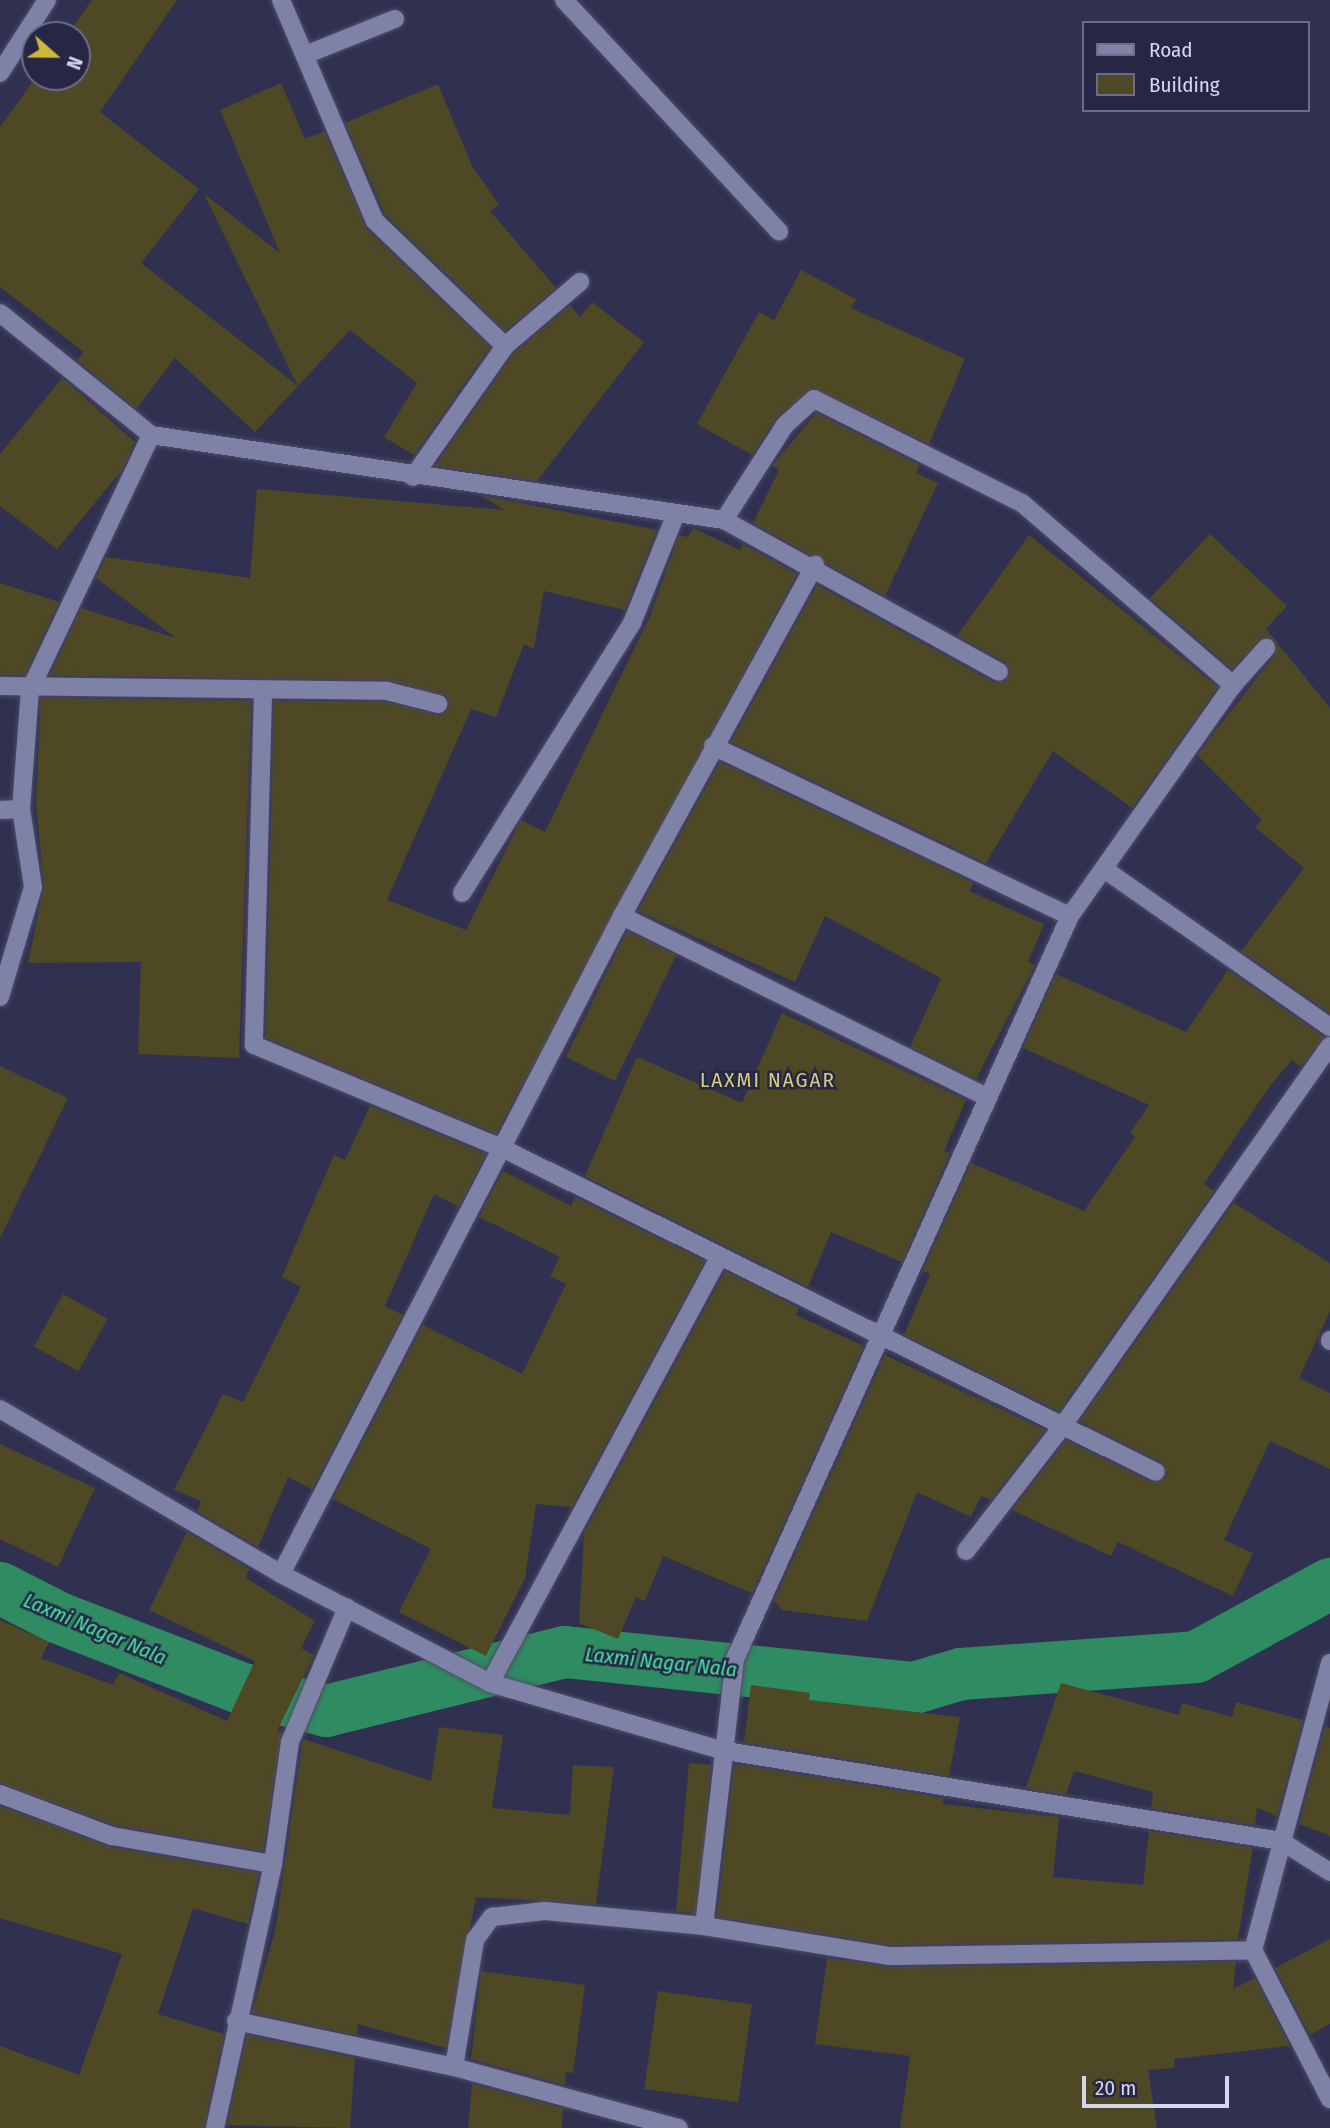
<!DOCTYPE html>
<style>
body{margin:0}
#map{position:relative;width:1330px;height:2128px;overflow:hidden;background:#303150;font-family:"Fira Sans Condensed",sans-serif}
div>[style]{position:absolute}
.canal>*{height:52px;margin:-26px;padding:0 26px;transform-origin:26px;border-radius:26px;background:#2f8b62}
.building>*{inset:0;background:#4e4824;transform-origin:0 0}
.roads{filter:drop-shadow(0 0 2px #4d4d68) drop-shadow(0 0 2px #4d4d68)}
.lane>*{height:18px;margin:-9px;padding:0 9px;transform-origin:9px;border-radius:9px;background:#7e82a6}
.street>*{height:18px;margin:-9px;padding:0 9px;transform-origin:9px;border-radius:9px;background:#7e82a6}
span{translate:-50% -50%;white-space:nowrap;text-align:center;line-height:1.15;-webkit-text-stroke:5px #262745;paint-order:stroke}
.neighbourhood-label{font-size:21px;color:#d8cc7e;letter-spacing:2px}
.water-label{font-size:21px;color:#44e5a1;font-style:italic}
.legend{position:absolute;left:1082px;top:21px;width:228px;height:91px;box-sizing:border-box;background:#262745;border:2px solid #6c6d87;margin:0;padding:9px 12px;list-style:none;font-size:21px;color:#d4d6ea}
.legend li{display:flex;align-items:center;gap:14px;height:35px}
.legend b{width:35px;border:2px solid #6c6d87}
.north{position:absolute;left:21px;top:21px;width:70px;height:70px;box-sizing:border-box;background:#262745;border:2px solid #6c6d87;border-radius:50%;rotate:111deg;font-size:19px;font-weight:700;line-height:28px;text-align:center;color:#d4d6ea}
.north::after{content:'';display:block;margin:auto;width:24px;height:32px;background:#ccb938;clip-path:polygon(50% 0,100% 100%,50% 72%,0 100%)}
.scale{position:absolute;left:1082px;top:2076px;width:147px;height:32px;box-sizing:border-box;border:4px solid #d4d6ea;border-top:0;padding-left:9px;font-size:21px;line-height:24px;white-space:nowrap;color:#d4d6ea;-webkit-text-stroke:5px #262745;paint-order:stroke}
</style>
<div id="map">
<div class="canal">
<i style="left:0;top:1588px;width:66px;rotate:27deg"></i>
<i style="left:59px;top:1618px;width:197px;rotate:21.1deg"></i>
<i style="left:243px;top:1689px;width:86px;rotate:14.8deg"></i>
<i style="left:326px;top:1711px;width:246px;rotate:-13.9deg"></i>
<i style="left:565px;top:1652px;width:351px;rotate:5.9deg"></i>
<i style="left:914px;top:1688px;width:49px;rotate:-16.6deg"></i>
<i style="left:961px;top:1674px;width:236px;rotate:-4.1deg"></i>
<i style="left:1196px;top:1657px;width:153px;rotate:-28.6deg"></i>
</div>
<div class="building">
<i style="clip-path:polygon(92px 0,177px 0,100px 112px,199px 189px,141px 263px,298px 386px,204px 194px,280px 253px,220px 110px,281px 83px,305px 139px,324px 131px,367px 229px,490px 347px,414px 455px,384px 437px,417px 383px,350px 330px,255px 432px,175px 358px,136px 409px,77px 360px,84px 352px,0 287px,0 127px,36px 77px,77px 77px,77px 35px,67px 35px)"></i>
<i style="clip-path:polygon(438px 84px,472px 166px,499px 205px,490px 211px,556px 288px,505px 331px,385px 214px,345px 123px)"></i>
<i style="clip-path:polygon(801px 270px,856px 299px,851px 308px,965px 359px,929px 444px,813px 388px,777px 417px,752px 455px,697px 424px,759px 312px,774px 320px)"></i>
<i style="clip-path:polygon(592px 302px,644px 342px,537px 481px,435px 466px,513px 354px,570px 305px,580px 317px)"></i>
<i style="clip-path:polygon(62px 378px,135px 442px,122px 470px,57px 549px,0 506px,0 454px)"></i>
<i style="clip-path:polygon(816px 413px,920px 465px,916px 473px,938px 483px,885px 596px,753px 523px,779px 470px,772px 466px)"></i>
<i style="clip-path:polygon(257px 489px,504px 510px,480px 495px,657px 530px,625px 610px,544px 591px,534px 649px,524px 644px,496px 717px,471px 709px,387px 900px,466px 930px,521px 820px,545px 832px,650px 616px,679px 535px,688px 537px,693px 528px,740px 550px,743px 544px,797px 574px,496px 1134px,266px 1038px,274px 701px,386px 702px,440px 715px,449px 707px,446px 696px,387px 680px,50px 675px,81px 608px,176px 638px,96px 578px,106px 557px,250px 578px)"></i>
<i style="clip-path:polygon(1210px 534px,1287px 606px,1266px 629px,1330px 708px,1330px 1013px,1241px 951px,1304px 868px,1255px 827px,1262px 820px,1197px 755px,1274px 656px,1277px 644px,1262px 637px,1232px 669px,1150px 598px)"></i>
<i style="clip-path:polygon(1029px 535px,1218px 687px,1132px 808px,1053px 751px,986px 863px,731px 742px,817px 585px,993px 682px,1005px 681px,1010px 671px,1005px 662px,957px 636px)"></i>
<i style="clip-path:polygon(0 583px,59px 602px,25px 675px,0 675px)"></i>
<i style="clip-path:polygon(41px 698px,251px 701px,239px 1058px,138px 1054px,141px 962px,28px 963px,44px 886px,36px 803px)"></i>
<i style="clip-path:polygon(720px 762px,974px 883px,969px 891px,1044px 924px,1028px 962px,1035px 965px,976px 1079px,910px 1047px,941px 978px,825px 916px,795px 982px,638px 911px)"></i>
<i style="left:627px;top:931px;width:55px;height:140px;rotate:26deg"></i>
<i style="clip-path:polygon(1228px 970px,1324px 1037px,1301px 1067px,1292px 1060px,1269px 1087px,1204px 1184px,1214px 1191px,1059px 1411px,904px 1335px,930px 1274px,923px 1271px,971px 1163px,1084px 1211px,1135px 1137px,1130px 1133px,1149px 1105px,1023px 1048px,1056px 974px,1186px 1032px)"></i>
<i style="clip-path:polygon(782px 1013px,966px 1100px,944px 1151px,950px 1153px,902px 1262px,831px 1232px,808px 1287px,585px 1176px,637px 1057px,742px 1103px)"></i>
<i style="clip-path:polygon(0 1066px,68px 1098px,0 1238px)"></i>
<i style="clip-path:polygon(370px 1106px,486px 1154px,459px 1207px,434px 1194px,385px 1306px,403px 1315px,312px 1489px,288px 1477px,258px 1547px,197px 1511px,201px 1501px,174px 1490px,223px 1394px,243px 1402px,301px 1287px,282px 1277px,308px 1215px,334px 1155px,345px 1160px)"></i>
<i style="clip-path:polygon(503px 1171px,571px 1206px,575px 1197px,705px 1261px,572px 1507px,536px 1504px,525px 1578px,486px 1656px,399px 1612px,431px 1549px,333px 1499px,423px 1325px,522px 1374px,566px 1284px,550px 1276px,560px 1257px,479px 1217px)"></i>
<i style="clip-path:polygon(1234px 1203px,1330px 1263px,1330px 1311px,1299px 1378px,1330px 1393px,1330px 1469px,1270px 1441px,1224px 1540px,1253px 1553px,1233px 1596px,1118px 1542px,1111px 1556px,1012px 1510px,1066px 1440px,1151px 1482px,1166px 1478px,1161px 1462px,1080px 1421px)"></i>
<i style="clip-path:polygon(725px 1271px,799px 1308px,796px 1315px,864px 1346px,752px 1593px,663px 1556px,645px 1601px,636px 1597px,618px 1639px,579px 1623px,584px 1533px)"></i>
<i style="left:63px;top:1294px;width:51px;height:60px;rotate:29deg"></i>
<i style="clip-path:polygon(885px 1355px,1045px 1430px,991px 1500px,981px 1496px,971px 1517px,917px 1492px,867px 1621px,782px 1610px,774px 1601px)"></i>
<i style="clip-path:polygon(0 1444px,95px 1488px,58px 1567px,0 1539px)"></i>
<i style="clip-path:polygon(187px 1532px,249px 1569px,246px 1578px,315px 1621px,301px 1648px,314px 1655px,277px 1731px,282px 1732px,263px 1851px,115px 1825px,0 1783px,0 1620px,49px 1642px,41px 1658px,113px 1685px,119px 1673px,227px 1721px,255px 1661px,149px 1610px)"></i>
<i style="clip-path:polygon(1061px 1683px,1179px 1715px,1182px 1703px,1232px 1717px,1236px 1702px,1303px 1720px,1277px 1816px,1257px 1808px,1255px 1825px,1151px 1808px,1153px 1792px,1074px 1771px,1066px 1795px,1026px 1788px)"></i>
<i style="clip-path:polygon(751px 1685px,810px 1693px,809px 1700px,960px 1717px,949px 1776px,744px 1742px)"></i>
<i style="clip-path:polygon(1325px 1726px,1330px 1728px,1330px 1836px,1299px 1824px)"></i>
<i style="clip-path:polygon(439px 1727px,503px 1735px,492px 1808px,570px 1815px,573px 1765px,614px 1767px,596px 1904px,476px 1897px,446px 2048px,358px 2024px,357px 2035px,252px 2013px,275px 1931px,303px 1739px,431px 1781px)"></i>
<i style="left:689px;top:1763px;width:22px;height:149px;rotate:5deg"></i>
<i style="clip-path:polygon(741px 1765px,944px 1798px,943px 1804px,1059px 1817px,1053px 1877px,1143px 1885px,1149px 1831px,1253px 1848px,1238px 1939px,890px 1945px,717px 1917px,734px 1766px)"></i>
<i style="clip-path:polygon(0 1806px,110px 1847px,259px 1873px,248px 1924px,193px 1908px,158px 2014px,224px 2034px,204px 2128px,0 2128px,0 2046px,79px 2075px,122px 1954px,0 1918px)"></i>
<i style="clip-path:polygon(1330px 1939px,1330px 2024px,1310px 2035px,1275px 1968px)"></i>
<i style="clip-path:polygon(827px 1958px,889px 1967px,1236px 1962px,1233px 1989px,1255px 1978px,1290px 2046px,1174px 2059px,1175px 2068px,1148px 2070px,1157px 2128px,900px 2128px,910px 2056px,815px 2044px)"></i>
<i style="clip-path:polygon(481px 1971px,585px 1985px,573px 2073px,566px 2072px,565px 2085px,471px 2059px)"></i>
<i style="left:658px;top:1991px;width:95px;height:99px;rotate:8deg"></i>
<i style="clip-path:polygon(247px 2035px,355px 2058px,350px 2128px,227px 2125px)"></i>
<i style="clip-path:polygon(472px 2084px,563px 2108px,562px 2128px,468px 2128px)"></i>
</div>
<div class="roads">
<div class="lane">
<i style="left:564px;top:0;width:316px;rotate:47.1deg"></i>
</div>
<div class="street">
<i style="left:281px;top:0;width:240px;rotate:67deg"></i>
<i style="left:375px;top:221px;width:180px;rotate:43.9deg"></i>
<i style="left:305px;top:55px;width:97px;rotate:-21.8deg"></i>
<i style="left:0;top:73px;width:87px;rotate:-57.2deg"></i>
<i style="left:0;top:313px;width:194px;rotate:38.9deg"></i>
<i style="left:151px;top:435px;width:579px;rotate:8.44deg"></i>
<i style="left:724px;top:520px;width:314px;rotate:28.9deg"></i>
<i style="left:413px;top:477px;width:160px;rotate:-54.9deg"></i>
<i style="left:505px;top:346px;width:99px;rotate:-40.5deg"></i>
<i style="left:724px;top:520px;width:113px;rotate:-57.3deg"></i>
<i style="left:785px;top:425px;width:39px;rotate:-42deg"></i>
<i style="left:814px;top:399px;width:233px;rotate:26.6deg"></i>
<i style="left:1022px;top:503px;width:279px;rotate:40.8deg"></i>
<i style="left:0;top:686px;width:387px;rotate:0.7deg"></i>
<i style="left:387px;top:691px;width:53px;rotate:14.3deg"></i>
<i style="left:263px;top:693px;width:352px;rotate:91.5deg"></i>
<i style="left:254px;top:1045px;width:273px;rotate:22.6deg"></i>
<i style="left:506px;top:1150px;width:725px;rotate:26.35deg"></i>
<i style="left:713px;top:746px;width:395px;rotate:25.5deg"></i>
<i style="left:0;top:810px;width:21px;rotate:-3deg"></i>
<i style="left:1104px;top:869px;width:276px;rotate:35deg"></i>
<i style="left:462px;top:893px;width:319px;rotate:-57.8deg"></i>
<i style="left:632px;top:623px;width:115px;rotate:-68.1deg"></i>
<i style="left:622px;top:916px;width:404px;rotate:26.4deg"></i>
<i style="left:0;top:997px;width:115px;rotate:-73.3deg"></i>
<i style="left:33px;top:887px;width:79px;rotate:-98.7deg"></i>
<i style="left:21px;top:809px;width:119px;rotate:-85.7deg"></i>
<i style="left:30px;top:690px;width:282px;rotate:-64.6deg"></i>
<i style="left:1330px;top:1340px;width:1px;rotate:90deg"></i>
<i style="left:0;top:1409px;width:326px;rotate:30.4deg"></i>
<i style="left:281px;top:1574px;width:236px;rotate:27.5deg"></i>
<i style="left:490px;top:1683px;width:240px;rotate:16.2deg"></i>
<i style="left:720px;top:1750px;width:568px;rotate:9.21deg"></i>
<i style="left:1281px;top:1841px;width:58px;rotate:32.3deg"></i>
<i style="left:966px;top:1551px;width:160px;rotate:-52.3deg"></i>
<i style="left:1064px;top:1424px;width:462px;rotate:-54.9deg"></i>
<i style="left:281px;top:1574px;width:741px;rotate:-62.61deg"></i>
<i style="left:622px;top:916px;width:401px;rotate:-61.2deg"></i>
<i style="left:1330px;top:1663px;width:297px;rotate:105deg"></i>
<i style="left:1253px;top:1950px;width:168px;rotate:62.7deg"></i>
<i style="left:490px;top:1683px;width:481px;rotate:-61.7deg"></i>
<i style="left:0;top:1794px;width:120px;rotate:20.6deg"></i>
<i style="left:112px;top:1836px;width:163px;rotate:9.9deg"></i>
<i style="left:704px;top:1926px;width:269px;rotate:-83.4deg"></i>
<i style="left:735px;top:1659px;width:815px;rotate:-65.73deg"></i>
<i style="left:1070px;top:916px;width:283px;rotate:-54.8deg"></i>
<i style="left:1233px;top:685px;width:50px;rotate:-48.3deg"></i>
<i style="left:236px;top:2021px;width:223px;rotate:11.9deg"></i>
<i style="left:454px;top:2067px;width:233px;rotate:15.2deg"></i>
<i style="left:454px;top:2067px;width:129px;rotate:-80.6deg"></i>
<i style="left:475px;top:1940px;width:29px;rotate:-54deg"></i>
<i style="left:492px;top:1917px;width:53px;rotate:-6.5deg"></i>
<i style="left:545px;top:1911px;width:160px;rotate:5.4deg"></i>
<i style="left:704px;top:1926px;width:187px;rotate:9.2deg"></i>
<i style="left:889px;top:1956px;width:364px;rotate:-0.9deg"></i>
<i style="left:215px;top:2128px;width:270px;rotate:-77.6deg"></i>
<i style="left:273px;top:1864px;width:123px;rotate:-82.1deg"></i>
<i style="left:290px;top:1742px;width:146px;rotate:-67deg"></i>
</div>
</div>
<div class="neighbourhood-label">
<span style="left:768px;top:1080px">LAXMI NAGAR</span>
</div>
<div class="water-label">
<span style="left:95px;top:1629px;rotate:23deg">Laxmi Nagar Nala</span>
<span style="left:661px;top:1662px;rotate:6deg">Laxmi Nagar Nala</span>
</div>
<ul class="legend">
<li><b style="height:9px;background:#7e82a6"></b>Road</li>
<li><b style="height:19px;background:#4e4824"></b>Building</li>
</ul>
<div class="north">N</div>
<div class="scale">20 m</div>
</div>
